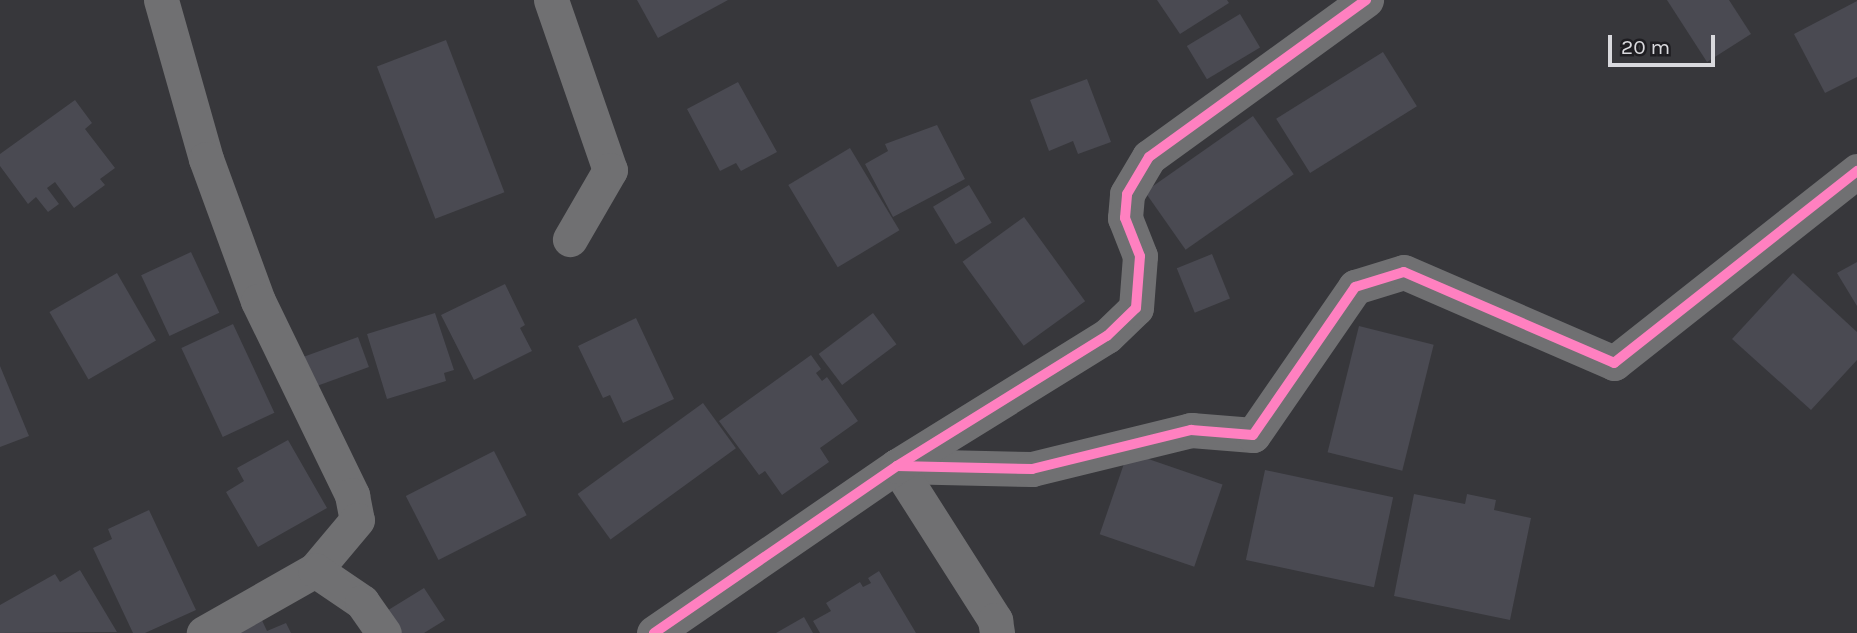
<!DOCTYPE html>
<style>
body{margin:0}
#map{position:relative;width:1857px;height:633px;overflow:hidden;background:#37373b;font-family:Karla,sans-serif}
div>[style]{position:absolute}
.building>*{inset:0;background:#4a4a52;transform-origin:0 0}
.street>*{height:35px;margin:-17.5px;padding:0 17.5px;transform-origin:17.5px;border-radius:17.5px;background:#707072}
.cycleway>*{height:10px;margin:-5px;padding:0 5px;transform-origin:5px;border-radius:5px;background:#ff80c0}
span{translate:-50% -50%;white-space:nowrap;text-align:center;line-height:1.15;-webkit-text-stroke:7px #1e1d21;paint-order:stroke}
.scale{position:absolute;left:1608px;top:35px;width:107px;height:32px;box-sizing:border-box;border:4px solid #d9d9dd;border-top:0;padding-left:9px;font-size:21px;line-height:24px;white-space:nowrap;color:#d9d9dd;-webkit-text-stroke:5px #1e1d21;paint-order:stroke}
</style>
<div id="map">
<div class="building">
<i style="clip-path:polygon(637px 0,728px 0,658px 38px)"></i>
<i style="clip-path:polygon(1157px 0,1227px 0,1229px 3px,1180px 34px)"></i>
<i style="clip-path:polygon(1667px 0,1729px 0,1751px 34px,1707px 62px)"></i>
<i style="clip-path:polygon(1857px 1px,1857px 77px,1825px 93px,1794px 34px)"></i>
<i style="left:1240px;top:14px;width:39px;height:62px;rotate:59deg"></i>
<i style="left:446px;top:40px;width:163px;height:74px;rotate:69deg"></i>
<i style="left:1383px;top:52px;width:64px;height:126px;rotate:58deg"></i>
<i style="clip-path:polygon(1087px 79px,1111px 142px,1078px 154px,1073px 141px,1049px 151px,1030px 100px)"></i>
<i style="clip-path:polygon(738px 82px,777px 152px,741px 171px,736px 163px,720px 171px,687px 109px)"></i>
<i style="clip-path:polygon(75px 100px,92px 123px,85px 129px,115px 168px,100px 179px,105px 185px,74px 208px,55px 182px,47px 188px,59px 204px,48px 212px,36px 197px,28px 204px,0 166px,0 154px)"></i>
<i style="left:1253px;top:116px;width:71px;height:132px;rotate:55deg"></i>
<i style="clip-path:polygon(937px 125px,965px 179px,893px 217px,865px 164px,888px 151px,885px 144px)"></i>
<i style="left:850px;top:148px;width:96px;height:72px;rotate:59deg"></i>
<i style="left:969px;top:185px;width:44px;height:42px;rotate:59deg"></i>
<i style="left:1024px;top:217px;width:104px;height:76px;rotate:54deg"></i>
<i style="left:191px;top:252px;width:67px;height:55px;rotate:65deg"></i>
<i style="left:1212px;top:254px;width:48px;height:38px;rotate:68deg"></i>
<i style="clip-path:polygon(1857px 262px,1857px 306px,1837px 273px)"></i>
<i style="left:117px;top:273px;width:78px;height:78px;rotate:60deg"></i>
<i style="clip-path:polygon(1793px 273px,1857px 332px,1857px 360px,1811px 410px,1732px 339px)"></i>
<i style="clip-path:polygon(505px 284px,525px 325px,520px 328px,532px 351px,474px 380px,441px 315px)"></i>
<i style="clip-path:polygon(435px 313px,454px 370px,444px 373px,446px 381px,387px 399px,367px 334px)"></i>
<i style="left:873px;top:313px;width:39px;height:68px;rotate:53deg"></i>
<i style="clip-path:polygon(636px 318px,674px 399px,623px 423px,610px 395px,603px 398px,578px 346px)"></i>
<i style="left:233px;top:324px;width:98px;height:57px;rotate:65deg"></i>
<i style="left:1359px;top:326px;width:77px;height:130px;rotate:14deg"></i>
<i style="left:358px;top:337px;width:32px;height:62px;rotate:70deg"></i>
<i style="clip-path:polygon(811px 355px,821px 369px,816px 373px,822px 381px,827px 377px,858px 421px,820px 448px,829px 462px,782px 495px,765px 471px,759px 475px,719px 421px)"></i>
<i style="clip-path:polygon(0 366px,29px 436px,0 447px)"></i>
<i style="left:703px;top:403px;width:56px;height:155px;rotate:54deg"></i>
<i style="clip-path:polygon(288px 440px,327px 508px,258px 547px,226px 492px,244px 481px,237px 468px)"></i>
<i style="left:494px;top:451px;width:72px;height:99px;rotate:63deg"></i>
<i style="left:1128px;top:452px;width:100px;height:87px;rotate:19deg"></i>
<i style="left:1265px;top:470px;width:131px;height:92px;rotate:12deg"></i>
<i style="clip-path:polygon(1414px 494px,1465px 504px,1467px 494px,1496px 500px,1494px 510px,1531px 518px,1510px 620px,1394px 596px)"></i>
<i style="clip-path:polygon(149px 510px,196px 610px,145px 633px,133px 633px,93px 548px,112px 539px,108px 529px)"></i>
<i style="clip-path:polygon(80px 570px,117px 632px,0 633px,0 605px,55px 574px,60px 582px)"></i>
<i style="clip-path:polygon(879px 571px,916px 633px,820px 633px,813px 621px,831px 611px,826px 603px,860px 582px,863px 587px,871px 583px,868px 578px)"></i>
<i style="clip-path:polygon(424px 588px,445px 620px,424px 633px,398px 633px,385px 612px)"></i>
<i style="clip-path:polygon(259px 614px,267px 631px,286px 623px,291px 633px,219px 633px)"></i>
<i style="clip-path:polygon(804px 617px,813px 633px,776px 633px)"></i>
</div>
<div class="street">
<i style="left:161px;top:0;width:165px;rotate:74.2deg"></i>
<i style="left:206px;top:159px;width:151px;rotate:69.9deg"></i>
<i style="left:258px;top:301px;width:216px;rotate:64.1deg"></i>
<i style="left:352px;top:495px;width:25px;rotate:79deg"></i>
<i style="left:357px;top:520px;width:65px;rotate:130deg"></i>
<i style="left:315px;top:570px;width:128px;rotate:150.4deg"></i>
<i style="left:551px;top:0;width:180px;rotate:70.9deg"></i>
<i style="left:610px;top:170px;width:80px;rotate:120.1deg"></i>
<i style="left:897px;top:466px;width:135px;rotate:1.3deg"></i>
<i style="left:1032px;top:469px;width:164px;rotate:-13.8deg"></i>
<i style="left:1191px;top:430px;width:62px;rotate:4.6deg"></i>
<i style="left:1253px;top:435px;width:180px;rotate:-55.4deg"></i>
<i style="left:1355px;top:287px;width:51px;rotate:-17deg"></i>
<i style="left:1404px;top:272px;width:229px;rotate:23.4deg"></i>
<i style="left:1614px;top:363px;width:310px;rotate:-38.3deg"></i>
<i style="left:897px;top:466px;width:183px;rotate:57.5deg"></i>
<i style="left:995px;top:620px;width:13px;rotate:81deg"></i>
<i style="left:315px;top:570px;width:57px;rotate:34.2deg"></i>
<i style="left:362px;top:602px;width:38px;rotate:55deg"></i>
<i style="left:654px;top:633px;width:295px;rotate:-34.5deg"></i>
<i style="left:897px;top:466px;width:247px;rotate:-31.8deg"></i>
<i style="left:1107px;top:336px;width:40px;rotate:-44deg"></i>
<i style="left:1136px;top:308px;width:52px;rotate:-85.6deg"></i>
<i style="left:1140px;top:256px;width:41px;rotate:-111.5deg"></i>
<i style="left:1125px;top:218px;width:24px;rotate:-85deg"></i>
<i style="left:1127px;top:194px;width:43px;rotate:-59.3deg"></i>
<i style="left:1149px;top:157px;width:268px;rotate:-35.9deg"></i>
</div>
<div class="cycleway">
<i style="left:897px;top:466px;width:135px;rotate:1.3deg"></i>
<i style="left:1032px;top:469px;width:164px;rotate:-13.8deg"></i>
<i style="left:1191px;top:430px;width:62px;rotate:4.6deg"></i>
<i style="left:1253px;top:435px;width:180px;rotate:-55.4deg"></i>
<i style="left:1355px;top:287px;width:51px;rotate:-17deg"></i>
<i style="left:1404px;top:272px;width:229px;rotate:23.4deg"></i>
<i style="left:1614px;top:363px;width:310px;rotate:-38.3deg"></i>
<i style="left:654px;top:633px;width:295px;rotate:-34.5deg"></i>
<i style="left:897px;top:466px;width:247px;rotate:-31.8deg"></i>
<i style="left:1107px;top:336px;width:40px;rotate:-44deg"></i>
<i style="left:1136px;top:308px;width:52px;rotate:-85.6deg"></i>
<i style="left:1140px;top:256px;width:41px;rotate:-111.5deg"></i>
<i style="left:1125px;top:218px;width:24px;rotate:-85deg"></i>
<i style="left:1127px;top:194px;width:43px;rotate:-59.3deg"></i>
<i style="left:1149px;top:157px;width:268px;rotate:-35.9deg"></i>
</div>
<div class="scale">20 m</div>
</div>
